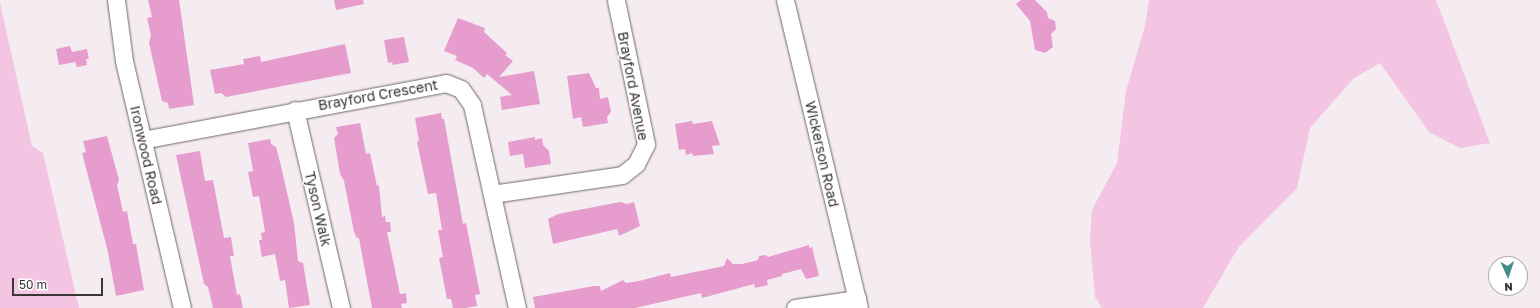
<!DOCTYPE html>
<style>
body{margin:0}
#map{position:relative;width:1540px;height:308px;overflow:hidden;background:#f5ecf2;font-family:"Golos Text",sans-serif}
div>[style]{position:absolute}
.green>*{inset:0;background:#f4c4e3}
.building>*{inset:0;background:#e69ccc}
.roads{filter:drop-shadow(0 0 1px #6f676c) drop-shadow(0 0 1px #6f676c)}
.minor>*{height:17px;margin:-8.5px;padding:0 8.5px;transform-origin:8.5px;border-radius:8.5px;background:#fff}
span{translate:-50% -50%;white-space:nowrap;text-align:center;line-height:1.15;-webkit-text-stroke:3px #fff;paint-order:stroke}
.street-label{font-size:14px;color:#393638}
.north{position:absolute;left:1488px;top:256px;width:40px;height:40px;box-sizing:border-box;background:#fff;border:1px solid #b0afaf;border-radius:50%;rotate:177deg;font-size:11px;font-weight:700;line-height:16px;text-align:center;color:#393638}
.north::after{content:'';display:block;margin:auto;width:14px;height:18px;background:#458d8a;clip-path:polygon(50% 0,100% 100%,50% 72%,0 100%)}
.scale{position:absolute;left:12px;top:278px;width:91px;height:18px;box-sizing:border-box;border:2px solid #393638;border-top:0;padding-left:5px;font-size:12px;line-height:14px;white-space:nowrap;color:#393638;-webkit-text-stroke:3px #fff;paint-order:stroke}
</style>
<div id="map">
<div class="green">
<i style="clip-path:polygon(1149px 0,1436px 0,1490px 143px,1460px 148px,1429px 132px,1380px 63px,1354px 78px,1310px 128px,1297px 188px,1238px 248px,1203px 308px,1102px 308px,1095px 297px,1090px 240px,1092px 210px,1117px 163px,1126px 91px,1145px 26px)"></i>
<i style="clip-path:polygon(0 3px,32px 146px,43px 153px,79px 308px,0 308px)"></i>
</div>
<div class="building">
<i style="clip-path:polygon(148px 0,179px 0,194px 105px,169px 109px,168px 103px,162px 101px,149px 43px,151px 35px,147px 18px,152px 17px)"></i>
<i style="clip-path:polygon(334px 0,363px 0,364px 4px,336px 10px)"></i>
<i style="clip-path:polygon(1021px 0,1035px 0,1047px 12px,1048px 18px,1055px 21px,1056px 29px,1051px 34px,1053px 47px,1045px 53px,1035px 50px,1030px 21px,1016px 4px)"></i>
<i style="clip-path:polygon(458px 18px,485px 28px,484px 32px,507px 53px,505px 55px,513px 61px,499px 77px,534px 71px,540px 104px,502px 110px,500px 97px,512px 95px,487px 74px,484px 78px,473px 68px,455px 60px,457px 56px,444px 51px)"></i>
<i style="clip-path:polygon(404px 37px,409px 62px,393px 65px,392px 62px,388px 63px,384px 40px)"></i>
<i style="clip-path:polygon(345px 44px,351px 73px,226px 97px,221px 93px,215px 94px,210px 70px,244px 64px,243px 59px,260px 56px,261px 62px)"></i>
<i style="clip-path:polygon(70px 46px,72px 52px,87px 49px,89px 59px,86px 59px,87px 65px,77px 67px,75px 62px,59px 65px,56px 49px)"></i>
<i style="clip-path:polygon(589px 73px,596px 88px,599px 88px,600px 99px,608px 97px,611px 112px,607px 117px,608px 123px,583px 127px,581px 117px,573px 119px,567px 76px)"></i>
<i style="clip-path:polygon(441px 113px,442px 119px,444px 119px,463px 224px,466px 223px,480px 294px,475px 295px,477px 306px,465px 308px,453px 308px,451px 299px,447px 299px,439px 258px,443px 257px,438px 230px,442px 230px,436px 193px,428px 194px,417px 142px,419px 141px,415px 118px)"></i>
<i style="clip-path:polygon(692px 121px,693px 124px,712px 121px,720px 145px,712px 146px,714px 154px,693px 156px,692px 153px,686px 155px,685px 149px,679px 150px,675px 124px)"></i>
<i style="clip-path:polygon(360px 123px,366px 154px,370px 153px,377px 186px,379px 185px,382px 217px,385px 216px,386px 222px,390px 222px,391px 232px,387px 232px,400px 294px,406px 293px,407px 303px,401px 304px,402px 308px,372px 308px,359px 238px,357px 238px,354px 232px,344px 181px,340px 174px,334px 138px,338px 134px,336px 127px)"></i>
<i style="clip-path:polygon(107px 136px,119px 180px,117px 185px,123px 212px,127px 211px,133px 244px,136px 244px,144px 290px,116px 296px,108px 252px,82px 153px,86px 152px,83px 141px)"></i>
<i style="clip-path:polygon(535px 137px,535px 140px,542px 138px,543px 145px,549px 151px,551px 164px,525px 168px,523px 154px,510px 156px,508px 142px)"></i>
<i style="clip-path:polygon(270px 139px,271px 144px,276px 147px,281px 166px,294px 223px,298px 261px,303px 263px,310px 305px,289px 308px,285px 280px,280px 281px,275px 254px,262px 257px,259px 240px,262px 240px,261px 233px,265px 232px,259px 196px,253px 197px,248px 172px,253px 171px,248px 143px)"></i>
<i style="clip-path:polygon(200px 151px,205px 181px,213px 180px,224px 238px,231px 237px,234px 256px,230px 256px,237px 295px,240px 294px,243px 308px,213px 308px,208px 287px,204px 284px,176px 155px)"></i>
<i style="clip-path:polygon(620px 202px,627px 204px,634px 202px,640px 226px,619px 236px,617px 229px,553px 244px,548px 219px,558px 214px)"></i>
<i style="clip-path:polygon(809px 245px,809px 248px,812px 247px,819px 276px,806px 279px,801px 269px,782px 274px,782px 276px,767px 280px,768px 285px,755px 288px,754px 284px,702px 298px,701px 293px,635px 308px,535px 308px,533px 297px,594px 286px,600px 286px,601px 291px,623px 280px,626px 283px,639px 281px,670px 273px,671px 277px,724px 266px,727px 258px,733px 264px,742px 264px,758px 260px,759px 256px,765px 255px,768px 257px)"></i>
</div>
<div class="roads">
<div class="minor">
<i style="left:116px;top:0;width:62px;rotate:82.5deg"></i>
<i style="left:124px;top:61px;width:254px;rotate:76.8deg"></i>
<i style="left:785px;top:0;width:317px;rotate:76.5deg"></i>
<i style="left:295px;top:110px;width:203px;rotate:76.9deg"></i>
<i style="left:142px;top:140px;width:309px;rotate:-10.6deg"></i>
<i style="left:446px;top:83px;width:16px;rotate:22deg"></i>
<i style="left:461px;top:89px;width:19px;rotate:55deg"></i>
<i style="left:472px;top:105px;width:208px;rotate:77.5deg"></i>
<i style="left:492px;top:194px;width:131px;rotate:-8.3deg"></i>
<i style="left:622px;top:175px;width:18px;rotate:-38deg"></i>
<i style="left:636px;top:164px;width:22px;rotate:-63deg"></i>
<i style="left:646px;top:144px;width:147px;rotate:-101.8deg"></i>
<i style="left:795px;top:308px;width:63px;rotate:-8.3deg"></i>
</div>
</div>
<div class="street-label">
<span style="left:633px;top:86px;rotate:79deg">Brayford Avenue</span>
<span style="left:378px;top:95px;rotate:-10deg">Brayford Crescent</span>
<span style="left:822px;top:154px;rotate:77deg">Wickerson Road</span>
<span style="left:146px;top:155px;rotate:77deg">Ironwood Road</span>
<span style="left:318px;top:209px;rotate:77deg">Tyson Walk</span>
</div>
<div class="north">N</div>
<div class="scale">50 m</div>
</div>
